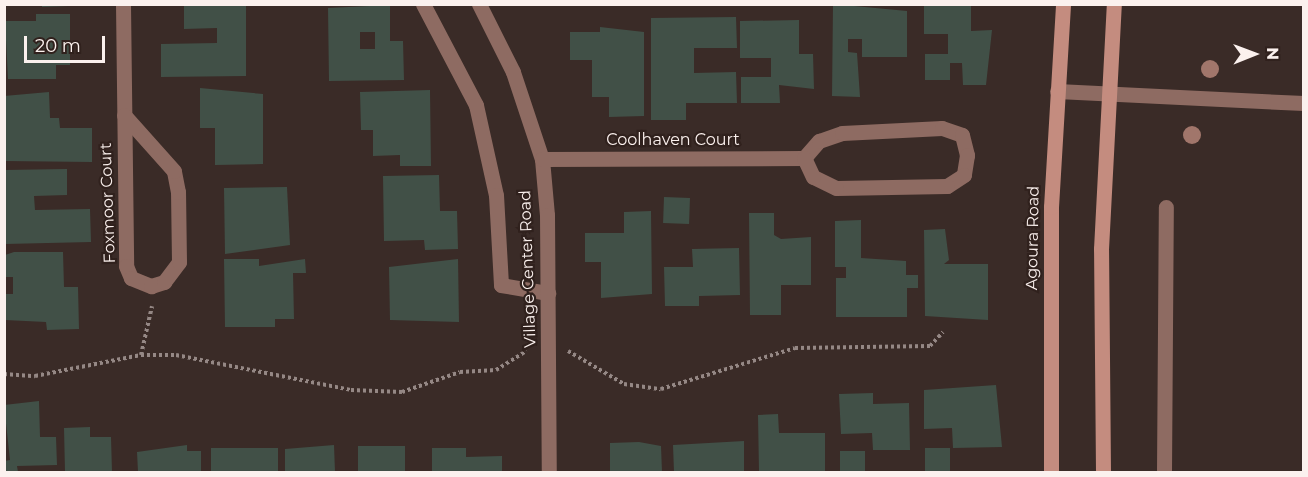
<!DOCTYPE html>
<style>
body{margin:0}
#map{position:relative;width:1308px;height:477px;overflow:hidden;background:#3a2b27;font-family:Montserrat,sans-serif}
div>[style]{position:absolute}
.building>*{inset:0;background:#415047;transform-origin:0 0}
.path>*{height:4px;margin-top:-2px;transform-origin:0;background:repeating-linear-gradient(90deg,#958885 0 3px,transparent 0 6px)}
.lane>*{height:15px;margin:-7.5px;padding:0 7.5px;transform-origin:7.5px;border-radius:7.5px;background:#8e6b62}
.street>*{height:15px;margin:-7.5px;padding:0 7.5px;transform-origin:7.5px;border-radius:7.5px;background:#8e6b62}
.secondary>*{height:15px;margin:-7.5px;padding:0 7.5px;transform-origin:7.5px;border-radius:7.5px;background:#c48c7f}
.trees>*{width:18px;height:18px;margin:-9px;border-radius:50%;background:#a1766b}
span{translate:-50% -50%;white-space:nowrap;text-align:center;line-height:1.15;-webkit-text-stroke:4.5px #30211d;paint-order:stroke}
.street-label{font-size:16px;color:#fbf1ee}
.frame{position:absolute;inset:0;border:6px solid #fbf1ee;pointer-events:none}
.north{position:absolute;left:1224px;top:24px;width:60px;height:60px;-webkit-text-stroke:4px #30211d;paint-order:stroke;rotate:89deg;font-size:16px;font-weight:700;line-height:24px;text-align:center;color:#fbf1ee}
.north::after{content:'';display:block;margin:auto;width:21px;height:27px;background:#fbf1ee;clip-path:polygon(50% 0,100% 100%,50% 72%,0 100%)}
.scale{position:absolute;left:24px;top:36px;width:81px;height:27px;box-sizing:border-box;border:3px solid #fbf1ee;border-top:0;padding-left:8px;font-size:18px;line-height:21px;white-space:nowrap;color:#fbf1ee;-webkit-text-stroke:4px #30211d;paint-order:stroke}
</style>
<div id="map">
<div class="building">
<i style="clip-path:polygon(184px 4px,246px 4px,246px 76px,161px 77px,161px 44px,217px 43px,217px 28px,184px 29px)"></i>
<i style="clip-path:polygon(833px 4px,907px 11px,907px 57px,862px 57px,862px 39px,848px 39px,848px 52px,857px 53px,860px 97px,832px 96px)"></i>
<i style="clip-path:polygon(924px 4px,971px 4px,971px 31px,992px 30px,986px 85px,963px 85px,962px 63px,950px 63px,950px 80px,925px 80px,925px 54px,948px 54px,948px 34px,924px 34px)"></i>
<i style="clip-path:polygon(42px 5px,69px 5px,69px 6px,42px 7px)"></i>
<i style="clip-path:polygon(evenodd,390px 5px,390px 41px,403px 41px,404px 80px,329px 81px,328px 8px,390px 5px,360px 32px,375px 32px,375px 49px,360px 49px,360px 32px)"></i>
<i style="clip-path:polygon(36px 14px,70px 14px,70px 65px,56px 65px,56px 79px,8px 79px,5px 21px,36px 21px)"></i>
<i style="clip-path:polygon(736px 17px,737px 48px,694px 48px,694px 73px,736px 72px,737px 103px,686px 103px,686px 120px,651px 120px,651px 18px)"></i>
<i style="clip-path:polygon(799px 20px,799px 54px,813px 54px,814px 89px,779px 85px,780px 103px,741px 103px,741px 77px,771px 77px,771px 58px,740px 58px,740px 21px)"></i>
<i style="clip-path:polygon(600px 27px,644px 32px,644px 116px,609px 117px,609px 97px,592px 97px,592px 60px,570px 60px,570px 32px,600px 32px)"></i>
<i style="clip-path:polygon(200px 88px,263px 94px,263px 164px,215px 165px,215px 128px,200px 128px)"></i>
<i style="clip-path:polygon(430px 90px,431px 166px,400px 166px,400px 155px,373px 156px,373px 130px,361px 130px,360px 92px)"></i>
<i style="clip-path:polygon(49px 92px,50px 118px,59px 118px,60px 128px,92px 128px,92px 162px,4px 161px,4px 96px)"></i>
<i style="clip-path:polygon(67px 169px,67px 195px,34px 196px,35px 210px,90px 209px,91px 242px,5px 244px,4px 170px)"></i>
<i style="clip-path:polygon(439px 175px,440px 211px,457px 211px,458px 249px,425px 250px,424px 240px,384px 241px,383px 176px)"></i>
<i style="clip-path:polygon(287px 187px,290px 245px,225px 254px,224px 188px)"></i>
<i style="left:664px;top:197px;width:26px;height:26px;rotate:2deg"></i>
<i style="clip-path:polygon(651px 211px,652px 294px,601px 298px,601px 262px,585px 262px,585px 233px,624px 233px,624px 212px)"></i>
<i style="clip-path:polygon(749px 213px,774px 213px,774px 235px,781px 239px,811px 237px,811px 285px,781px 285px,781px 315px,750px 315px)"></i>
<i style="clip-path:polygon(861px 220px,861px 258px,906px 261px,906px 275px,918px 275px,918px 288px,907px 288px,907px 317px,836px 317px,836px 278px,846px 278px,846px 267px,835px 267px,835px 221px)"></i>
<i style="clip-path:polygon(945px 229px,949px 260px,944px 264px,988px 264px,988px 320px,925px 316px,924px 230px)"></i>
<i style="clip-path:polygon(739px 248px,740px 295px,699px 296px,699px 306px,665px 306px,664px 267px,693px 267px,692px 249px)"></i>
<i style="clip-path:polygon(14px 252px,63px 252px,64px 287px,78px 287px,79px 329px,47px 330px,46px 322px,5px 320px,5px 294px,13px 294px,13px 277px,5px 277px,5px 255px)"></i>
<i style="clip-path:polygon(224px 259px,259px 259px,259px 266px,305px 259px,306px 273px,293px 273px,294px 319px,275px 319px,275px 327px,225px 327px)"></i>
<i style="clip-path:polygon(458px 259px,459px 322px,390px 320px,389px 267px)"></i>
<i style="clip-path:polygon(996px 385px,1002px 447px,953px 448px,952px 428px,924px 429px,924px 390px)"></i>
<i style="clip-path:polygon(873px 393px,873px 404px,909px 403px,910px 450px,873px 450px,872px 433px,841px 434px,839px 394px)"></i>
<i style="clip-path:polygon(39px 401px,40px 437px,56px 437px,57px 465px,17px 466px,18px 472px,4px 472px,4px 461px,10px 460px,4px 405px)"></i>
<i style="clip-path:polygon(778px 414px,779px 433px,825px 433px,825px 472px,759px 472px,758px 415px)"></i>
<i style="clip-path:polygon(90px 427px,90px 437px,111px 437px,112px 472px,65px 472px,64px 428px)"></i>
<i style="clip-path:polygon(744px 441px,744px 472px,674px 472px,673px 445px)"></i>
<i style="clip-path:polygon(639px 442px,661px 446px,662px 472px,610px 472px,610px 443px)"></i>
<i style="clip-path:polygon(187px 445px,187px 451px,201px 451px,201px 472px,138px 472px,137px 452px)"></i>
<i style="clip-path:polygon(334px 445px,335px 472px,285px 472px,285px 449px)"></i>
<i style="left:358px;top:446px;width:47px;height:26px"></i>
<i style="left:278px;top:448px;width:24px;height:67px;rotate:90deg"></i>
<i style="clip-path:polygon(432px 448px,466px 448px,466px 457px,502px 456px,502px 472px,432px 472px)"></i>
<i style="left:950px;top:448px;width:24px;height:25px;rotate:90deg"></i>
<i style="left:840px;top:451px;width:25px;height:21px"></i>
</div>
<div class="path">
<i style="left:568px;top:351px;width:65px;rotate:30.5deg"></i>
<i style="left:624px;top:384px;width:37px;rotate:8deg"></i>
<i style="left:661px;top:389px;width:140px;rotate:-17deg"></i>
<i style="left:795px;top:348px;width:135px;rotate:-0.8deg"></i>
<i style="left:930px;top:346px;width:19px;rotate:-47deg"></i>
<i style="left:141px;top:355px;width:50px;rotate:-77.3deg"></i>
<i style="left:4px;top:374px;width:31px;rotate:4deg"></i>
<i style="left:35px;top:376px;width:108px;rotate:-11.2deg"></i>
<i style="left:141px;top:355px;width:35px"></i>
<i style="left:176px;top:355px;width:178px;rotate:11.3deg"></i>
<i style="left:351px;top:390px;width:51px;rotate:2.2deg"></i>
<i style="left:402px;top:392px;width:61px;rotate:-19deg"></i>
<i style="left:460px;top:372px;width:36px;rotate:-3deg"></i>
<i style="left:496px;top:370px;width:36px;rotate:-32deg"></i>
</div>
<div class="lane">
<i style="left:423px;top:4px;width:114px;rotate:62.3deg"></i>
<i style="left:476px;top:105px;width:92px;rotate:77.5deg"></i>
<i style="left:496px;top:195px;width:90px;rotate:86.8deg"></i>
<i style="left:501px;top:285px;width:48px;rotate:9.7deg"></i>
<i style="left:1057px;top:91px;width:247px;rotate:2.8deg"></i>
<i style="left:1164px;top:472px;width:265px;rotate:-89.6deg"></i>
</div>
<div class="street">
<i style="left:123px;top:4px;width:262px;rotate:89.3deg"></i>
<i style="left:126px;top:266px;width:13px;rotate:67deg"></i>
<i style="left:131px;top:278px;width:22px;rotate:22deg"></i>
<i style="left:151px;top:286px;width:14px;rotate:-17deg"></i>
<i style="left:164px;top:282px;width:25px;rotate:-53deg"></i>
<i style="left:179px;top:262px;width:70px;rotate:-90.8deg"></i>
<i style="left:178px;top:192px;width:21px;rotate:-101deg"></i>
<i style="left:174px;top:171px;width:75px;rotate:-131.8deg"></i>
<i style="left:479px;top:4px;width:76px;rotate:63.4deg"></i>
<i style="left:513px;top:72px;width:92px;rotate:71.6deg"></i>
<i style="left:542px;top:159px;width:56px;rotate:84.9deg"></i>
<i style="left:547px;top:215px;width:257px;rotate:89.6deg"></i>
<i style="left:542px;top:159px;width:262px;rotate:-0.2deg"></i>
<i style="left:804px;top:158px;width:23px;rotate:-49deg"></i>
<i style="left:819px;top:141px;width:24px;rotate:-19deg"></i>
<i style="left:842px;top:133px;width:100px;rotate:-2.9deg"></i>
<i style="left:942px;top:128px;width:21px;rotate:19deg"></i>
<i style="left:962px;top:135px;width:21px;rotate:76deg"></i>
<i style="left:967px;top:155px;width:20px;rotate:99deg"></i>
<i style="left:964px;top:175px;width:20px;rotate:147deg"></i>
<i style="left:947px;top:186px;width:111px;rotate:179deg"></i>
<i style="left:836px;top:188px;width:25px;rotate:-154deg"></i>
<i style="left:813px;top:177px;width:21px;rotate:-115deg"></i>
</div>
<div class="secondary">
<i style="left:1051px;top:472px;width:265px;rotate:-90deg"></i>
<i style="left:1051px;top:207px;width:203px;rotate:-86.6deg"></i>
<i style="left:1103px;top:472px;width:223px;rotate:-90.5deg"></i>
<i style="left:1101px;top:249px;width:245px;rotate:-87deg"></i>
</div>
<div class="trees">
<i style="left:1210px;top:69px"></i>
<i style="left:1192px;top:135px"></i>
</div>
<div class="street-label">
<span style="left:673px;top:140px">Coolhaven Court</span>
<span style="left:108px;top:203px;rotate:-92deg">Foxmoor Court</span>
<span style="left:1033px;top:238px;rotate:-89deg">Agoura Road</span>
<span style="left:528px;top:269px;rotate:-92deg">Village Center Road</span>
</div>
<div class="frame"></div>
<div class="north">N</div>
<div class="scale">20 m</div>
</div>
